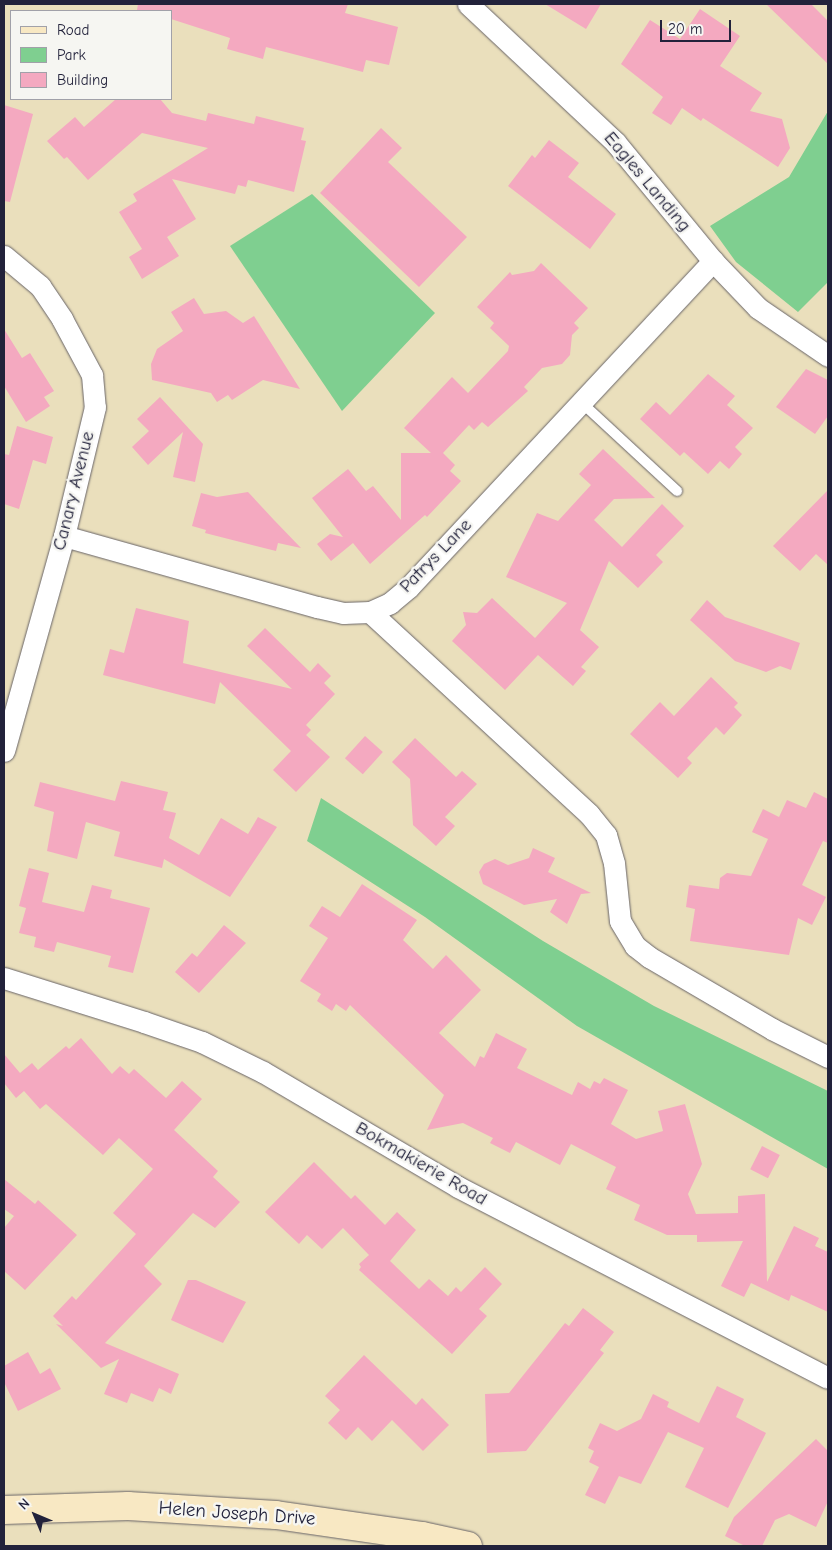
<!DOCTYPE html>
<style>
body{margin:0}
#map{position:relative;width:832px;height:1550px;overflow:hidden;background:#eadfbc;font-family:"Comic Neue",sans-serif}
div>[style]{position:absolute}
.green>*{inset:0;background:#7fcf90}
.building>*{inset:0;background:#f4a9c0;transform-origin:0 0}
.roads{filter:drop-shadow(0 0 1px #686468) drop-shadow(0 0 1px #686468)}
.lane>*{height:10px;margin:-5px;padding:0 5px;transform-origin:5px;border-radius:5px;background:#fff}
.street>*{height:21px;margin:-10.5px;padding:0 10.5px;transform-origin:10.5px;border-radius:10.5px;background:#fff}
.secondary>*{height:28px;margin:-14px;padding:0 14px;transform-origin:14px;border-radius:14px;background:#f8e8c3}
span{translate:-50% -50%;white-space:nowrap;text-align:center;line-height:1.15;-webkit-text-stroke:5px #f6f6f2;paint-order:stroke}
.street-label{font-size:19px;color:#22223b}
.frame{position:absolute;inset:0;border:5px solid #22223b;pointer-events:none}
.legend{position:absolute;left:10px;top:10px;width:162px;height:90px;box-sizing:border-box;background:#f6f6f2;border:1px solid #a1a1a9;margin:0;padding:6px 9px;list-style:none;font-size:15px;color:#22223b}
.legend li{display:flex;align-items:center;gap:10px;height:25px}
.legend b{width:25px;border:1px solid #a1a1a9}
.north{position:absolute;left:10px;top:1490px;width:50px;height:50px;-webkit-text-stroke:4px #f6f6f2;paint-order:stroke;rotate:315deg;font-size:14px;font-weight:700;line-height:20px;text-align:center;color:#22223b}
.north::after{content:'';display:block;margin:auto;width:18px;height:22px;background:#22223b;clip-path:polygon(50% 0,100% 100%,50% 72%,0 100%)}
.scale{position:absolute;left:660px;top:20px;width:71px;height:22px;box-sizing:border-box;border:2px solid #22223b;border-top:0;padding-left:6px;font-size:15px;line-height:18px;white-space:nowrap;color:#22223b;-webkit-text-stroke:4px #f6f6f2;paint-order:stroke}
</style>
<div id="map">
<div class="green">
<i style="clip-path:polygon(828px 111px,828px 282px,798px 312px,736px 262px,710px 226px,789px 177px)"></i>
<i style="clip-path:polygon(312px 194px,435px 313px,342px 411px,230px 246px)"></i>
<i style="clip-path:polygon(321px 798px,543px 941px,654px 1006px,828px 1091px,828px 1169px,577px 1026px,425px 917px,307px 841px)"></i>
</div>
<div class="building">
<i style="clip-path:polygon(138px 4px,348px 4px,345px 13px,398px 27px,389px 65px,366px 60px,363px 72px,266px 47px,263px 59px,227px 49px,230px 38px,171px 19px,171px 11px,137px 10px)"></i>
<i style="clip-path:polygon(545px 4px,601px 4px,586px 29px)"></i>
<i style="clip-path:polygon(766px 4px,811px 4px,828px 21px,828px 64px)"></i>
<i style="clip-path:polygon(700px 9px,740px 36px,720px 66px,762px 93px,750px 111px,782px 119px,790px 148px,778px 167px,703px 118px,701px 121px,682px 108px,671px 125px,652px 113px,663px 97px,621px 64px,650px 20px,680px 39px)"></i>
<i style="clip-path:polygon(116px 99px,160px 99px,172px 113px,206px 121px,208px 113px,254px 124px,256px 116px,304px 128px,301px 140px,306px 141px,294px 192px,248px 180px,246px 187px,238px 185px,235px 194px,172px 179px,196px 219px,167px 237px,179px 256px,142px 279px,129px 257px,142px 249px,119px 212px,137px 201px,133px 194px,208px 148px,142px 133px,88px 180px,67px 157px,64px 159px,47px 141px,75px 117px,84px 127px)"></i>
<i style="clip-path:polygon(4px 105px,33px 114px,10px 202px,4px 201px)"></i>
<i style="clip-path:polygon(381px 128px,402px 148px,388px 162px,467px 237px,419px 287px,320px 193px)"></i>
<i style="clip-path:polygon(549px 140px,579px 163px,568px 177px,616px 214px,590px 249px,508px 186px,532px 155px,535px 158px)"></i>
<i style="clip-path:polygon(541px 263px,588px 308px,574px 323px,579px 328px,572px 335px,570px 355px,562px 364px,542px 368px,524px 387px,528px 391px,488px 427px,482px 422px,474px 430px,469px 425px,443px 453px,455px 465px,450px 471px,461px 481px,427px 517px,425px 515px,370px 564px,353px 543px,331px 561px,317px 544px,330px 534px,343px 537px,312px 498px,348px 469px,366px 491px,373px 486px,401px 520px,401px 453px,431px 453px,404px 428px,452px 377px,468px 393px,508px 351px,509px 346px,490px 328px,494px 323px,477px 307px,510px 272px,512px 275px,534px 271px)"></i>
<i style="clip-path:polygon(194px 298px,204px 314px,226px 311px,243px 323px,254px 316px,300px 389px,263px 380px,232px 400px,228px 395px,217px 402px,211px 393px,152px 380px,151px 364px,157px 349px,183px 331px,171px 312px)"></i>
<i style="clip-path:polygon(4px 329px,22px 358px,30px 353px,54px 391px,44px 397px,50px 406px,26px 422px,4px 386px)"></i>
<i style="clip-path:polygon(806px 369px,828px 380px,828px 416px,815px 434px,776px 407px)"></i>
<i style="clip-path:polygon(708px 374px,735px 396px,727px 405px,753px 428px,735px 447px,742px 454px,729px 469px,720px 461px,708px 474px,684px 452px,680px 456px,640px 419px,656px 402px,670px 415px)"></i>
<i style="clip-path:polygon(160px 397px,203px 444px,195px 482px,173px 477px,183px 432px,148px 465px,132px 447px,149px 431px,137px 419px)"></i>
<i style="clip-path:polygon(17px 426px,53px 437px,46px 464px,33px 460px,19px 509px,4px 504px,4px 454px,9px 455px)"></i>
<i style="clip-path:polygon(603px 449px,655px 498px,614px 499px,594px 520px,622px 547px,662px 504px,684px 526px,656px 555px,663px 562px,638px 588px,609px 561px,580px 630px,599px 647px,581px 667px,586px 671px,573px 686px,538px 655px,505px 690px,452px 641px,466px 625px,463px 612px,477px 613px,492px 598px,535px 638px,567px 603px,506px 577px,537px 513px,558px 521px,591px 485px,579px 474px)"></i>
<i style="clip-path:polygon(828px 490px,828px 565px,816px 554px,800px 571px,773px 546px)"></i>
<i style="clip-path:polygon(248px 492px,274px 520px,301px 548px,278px 543px,276px 551px,205px 533px,206px 530px,192px 526px,201px 493px,217px 497px)"></i>
<i style="clip-path:polygon(707px 600px,725px 617px,800px 643px,791px 670px,780px 666px,766px 672px,735px 661px,690px 620px)"></i>
<i style="clip-path:polygon(136px 608px,189px 621px,183px 663px,292px 689px,247px 646px,265px 628px,310px 672px,318px 663px,331px 676px,324px 683px,335px 694px,306px 725px,311px 730px,306px 735px,330px 757px,296px 792px,273px 770px,291px 751px,220px 682px,215px 704px,103px 675px,110px 649px,124px 653px)"></i>
<i style="clip-path:polygon(711px 677px,738px 703px,734px 707px,742px 715px,724px 735px,716px 727px,687px 758px,692px 763px,678px 778px,630px 734px,660px 702px,674px 716px)"></i>
<i style="left:365px;top:736px;width:24px;height:30px;rotate:42deg"></i>
<i style="clip-path:polygon(415px 738px,456px 777px,462px 771px,477px 784px,445px 817px,455px 826px,436px 846px,413px 825px,410px 779px,392px 762px)"></i>
<i style="clip-path:polygon(121px 781px,168px 792px,163px 810px,176px 813px,169px 838px,199px 855px,221px 818px,248px 834px,258px 817px,277px 827px,230px 897px,164px 859px,162px 868px,114px 856px,120px 832px,86px 822px,77px 859px,47px 851px,54px 812px,34px 806px,40px 782px,115px 801px)"></i>
<i style="clip-path:polygon(814px 792px,828px 799px,828px 843px,823px 841px,802px 885px,826px 897px,812px 925px,798px 918px,789px 955px,690px 941px,695px 909px,686px 907px,689px 885px,719px 889px,720px 878px,727px 873px,751px 876px,768px 839px,752px 832px,763px 809px,779px 817px,787px 800px,806px 808px)"></i>
<i style="clip-path:polygon(533px 848px,555px 858px,548px 872px,591px 893px,581px 894px,567px 924px,550px 912px,557px 899px,524px 905px,483px 884px,479px 872px,484px 864px,495px 859px,508px 865px,529px 858px)"></i>
<i style="clip-path:polygon(29px 868px,49px 873px,42px 902px,84px 912px,92px 885px,112px 890px,110px 898px,150px 908px,133px 973px,108px 967px,111px 956px,57px 942px,54px 952px,34px 947px,36px 937px,19px 933px,26px 908px,19px 906px)"></i>
<i style="clip-path:polygon(362px 884px,417px 920px,403px 940px,433px 969px,446px 955px,481px 990px,439px 1033px,475px 1067px,480px 1056px,484px 1058px,496px 1033px,527px 1049px,517px 1068px,572px 1095px,578px 1082px,590px 1089px,594px 1081px,600px 1084px,604px 1078px,628px 1090px,611px 1124px,636px 1139px,663px 1131px,658px 1111px,685px 1104px,702px 1164px,688px 1194px,696px 1214px,738px 1213px,738px 1196px,765px 1194px,767px 1282px,794px 1226px,819px 1238px,815px 1246px,828px 1252px,828px 1312px,791px 1295px,789px 1301px,751px 1283px,744px 1297px,721px 1286px,743px 1241px,697px 1242px,697px 1235px,667px 1235px,634px 1220px,640px 1205px,606px 1189px,616px 1167px,571px 1144px,560px 1165px,516px 1142px,510px 1153px,490px 1143px,493px 1138px,463px 1123px,427px 1130px,444px 1095px,350px 1005px,346px 1011px,336px 1004px,332px 1011px,317px 1001px,321px 994px,300px 981px,328px 938px,309px 926px,322px 906px,340px 917px)"></i>
<i style="clip-path:polygon(224px 925px,246px 943px,199px 993px,175px 972px,192px 953px,197px 957px)"></i>
<i style="clip-path:polygon(81px 1038px,112px 1074px,120px 1066px,129px 1074px,134px 1069px,166px 1098px,182px 1081px,202px 1099px,174px 1130px,218px 1171px,213px 1177px,240px 1202px,215px 1228px,193px 1213px,144px 1266px,162px 1284px,105px 1343px,179px 1374px,171px 1394px,159px 1388px,153px 1402px,131px 1393px,127px 1403px,104px 1394px,119px 1359px,101px 1368px,56px 1324px,63px 1326px,53px 1316px,72px 1296px,76px 1300px,136px 1234px,113px 1213px,153px 1169px,119px 1138px,103px 1155px,46px 1104px,40px 1109px,24px 1091px,16px 1098px,4px 1083px,4px 1054px,20px 1073px,32px 1063px,38px 1070px,66px 1046px,69px 1049px)"></i>
<i style="left:762px;top:1146px;width:20px;height:26px;rotate:27deg"></i>
<i style="clip-path:polygon(314px 1162px,351px 1199px,355px 1195px,385px 1225px,397px 1212px,416px 1230px,390px 1261px,419px 1289px,429px 1279px,448px 1296px,456px 1287px,461px 1292px,485px 1267px,502px 1284px,479px 1309px,487px 1316px,452px 1354px,359px 1270px,361px 1267px,359px 1264px,369px 1255px,343px 1228px,322px 1249px,307px 1235px,299px 1244px,265px 1212px)"></i>
<i style="clip-path:polygon(4px 1179px,35px 1204px,38px 1200px,77px 1235px,25px 1290px,4px 1271px,4px 1228px,14px 1216px,4px 1209px)"></i>
<i style="clip-path:polygon(188px 1280px,196px 1280px,246px 1302px,223px 1343px,171px 1320px)"></i>
<i style="clip-path:polygon(583px 1308px,614px 1332px,600px 1350px,604px 1353px,526px 1451px,487px 1453px,485px 1394px,509px 1393px,565px 1323px,569px 1326px)"></i>
<i style="clip-path:polygon(28px 1352px,40px 1374px,50px 1368px,61px 1389px,18px 1411px,4px 1382px,4px 1366px)"></i>
<i style="clip-path:polygon(364px 1355px,416px 1405px,422px 1398px,449px 1425px,423px 1451px,392px 1420px,372px 1441px,358px 1427px,346px 1440px,328px 1423px,340px 1410px,325px 1396px)"></i>
<i style="clip-path:polygon(717px 1386px,744px 1399px,736px 1417px,766px 1433px,728px 1508px,685px 1487px,704px 1448px,668px 1432px,641px 1484px,619px 1476px,605px 1504px,585px 1495px,599px 1467px,589px 1462px,594px 1451px,588px 1448px,600px 1423px,617px 1431px,641px 1419px,653px 1394px,669px 1402px,667px 1407px,699px 1423px)"></i>
<i style="clip-path:polygon(816px 1439px,828px 1451px,828px 1501px,816px 1527px,789px 1514px,775px 1520px,762px 1546px,745px 1546px,725px 1536px,734px 1517px)"></i>
</div>
<div class="roads">
<div class="lane">
<i style="left:581px;top:402px;width:131px;rotate:42.8deg"></i>
</div>
<div class="street">
<i style="left:468px;top:4px;width:202px;rotate:43.2deg"></i>
<i style="left:615px;top:142px;width:154px;rotate:50.5deg"></i>
<i style="left:713px;top:261px;width:65px;rotate:46.2deg"></i>
<i style="left:758px;top:308px;width:85px;rotate:34.4deg"></i>
<i style="left:4px;top:256px;width:47px;rotate:39.8deg"></i>
<i style="left:40px;top:286px;width:40px;rotate:56deg"></i>
<i style="left:62px;top:319px;width:64px;rotate:61.8deg"></i>
<i style="left:92px;top:375px;width:32px;rotate:85deg"></i>
<i style="left:95px;top:407px;width:133px;rotate:103.5deg"></i>
<i style="left:64px;top:536px;width:223px;rotate:105.6deg"></i>
<i style="left:64px;top:536px;width:263px;rotate:15.7deg"></i>
<i style="left:317px;top:607px;width:27px;rotate:13deg"></i>
<i style="left:343px;top:613px;width:27px;rotate:-2deg"></i>
<i style="left:370px;top:612px;width:22px;rotate:-24deg"></i>
<i style="left:390px;top:603px;width:25px;rotate:-40deg"></i>
<i style="left:409px;top:587px;width:446px;rotate:-47deg"></i>
<i style="left:370px;top:612px;width:298px;rotate:42.7deg"></i>
<i style="left:589px;top:814px;width:27px;rotate:51deg"></i>
<i style="left:606px;top:835px;width:29px;rotate:74deg"></i>
<i style="left:614px;top:863px;width:58px;rotate:84.1deg"></i>
<i style="left:620px;top:921px;width:29px;rotate:59deg"></i>
<i style="left:635px;top:946px;width:18px;rotate:38deg"></i>
<i style="left:649px;top:957px;width:143px;rotate:30.3deg"></i>
<i style="left:772px;top:1029px;width:63px;rotate:26.6deg"></i>
<i style="left:4px;top:978px;width:147px;rotate:17.4deg"></i>
<i style="left:144px;top:1022px;width:61px;rotate:19deg"></i>
<i style="left:202px;top:1042px;width:68px;rotate:26.2deg"></i>
<i style="left:263px;top:1072px;width:226px;rotate:30.5deg"></i>
<i style="left:458px;top:1187px;width:416px;rotate:27.3deg"></i>
</div>
<div class="secondary">
<i style="left:4px;top:1510px;width:124px;rotate:-1.8deg"></i>
<i style="left:128px;top:1506px;width:148px;rotate:3.5deg"></i>
<i style="left:276px;top:1515px;width:148px;rotate:8.2deg"></i>
<i style="left:422px;top:1536px;width:47px;rotate:12.3deg"></i>
</div>
</div>
<div class="street-label">
<span style="left:647px;top:182px;rotate:50deg">Eagles Landing</span>
<span style="left:74px;top:491px;rotate:-76deg">Canary Avenue</span>
<span style="left:436px;top:556px;rotate:-46deg">Patrys Lane</span>
<span style="left:421px;top:1164px;rotate:30deg">Bokmakierie Road</span>
<span style="left:237px;top:1514px;rotate:4deg">Helen Joseph Drive</span>
</div>
<div class="frame"></div>
<ul class="legend">
<li><b style="height:6px;background:#f8e8c3"></b>Road</li>
<li><b style="height:14px;background:#7fcf90"></b>Park</li>
<li><b style="height:14px;background:#f4a9c0"></b>Building</li>
</ul>
<div class="north">N</div>
<div class="scale">20 m</div>
</div>
